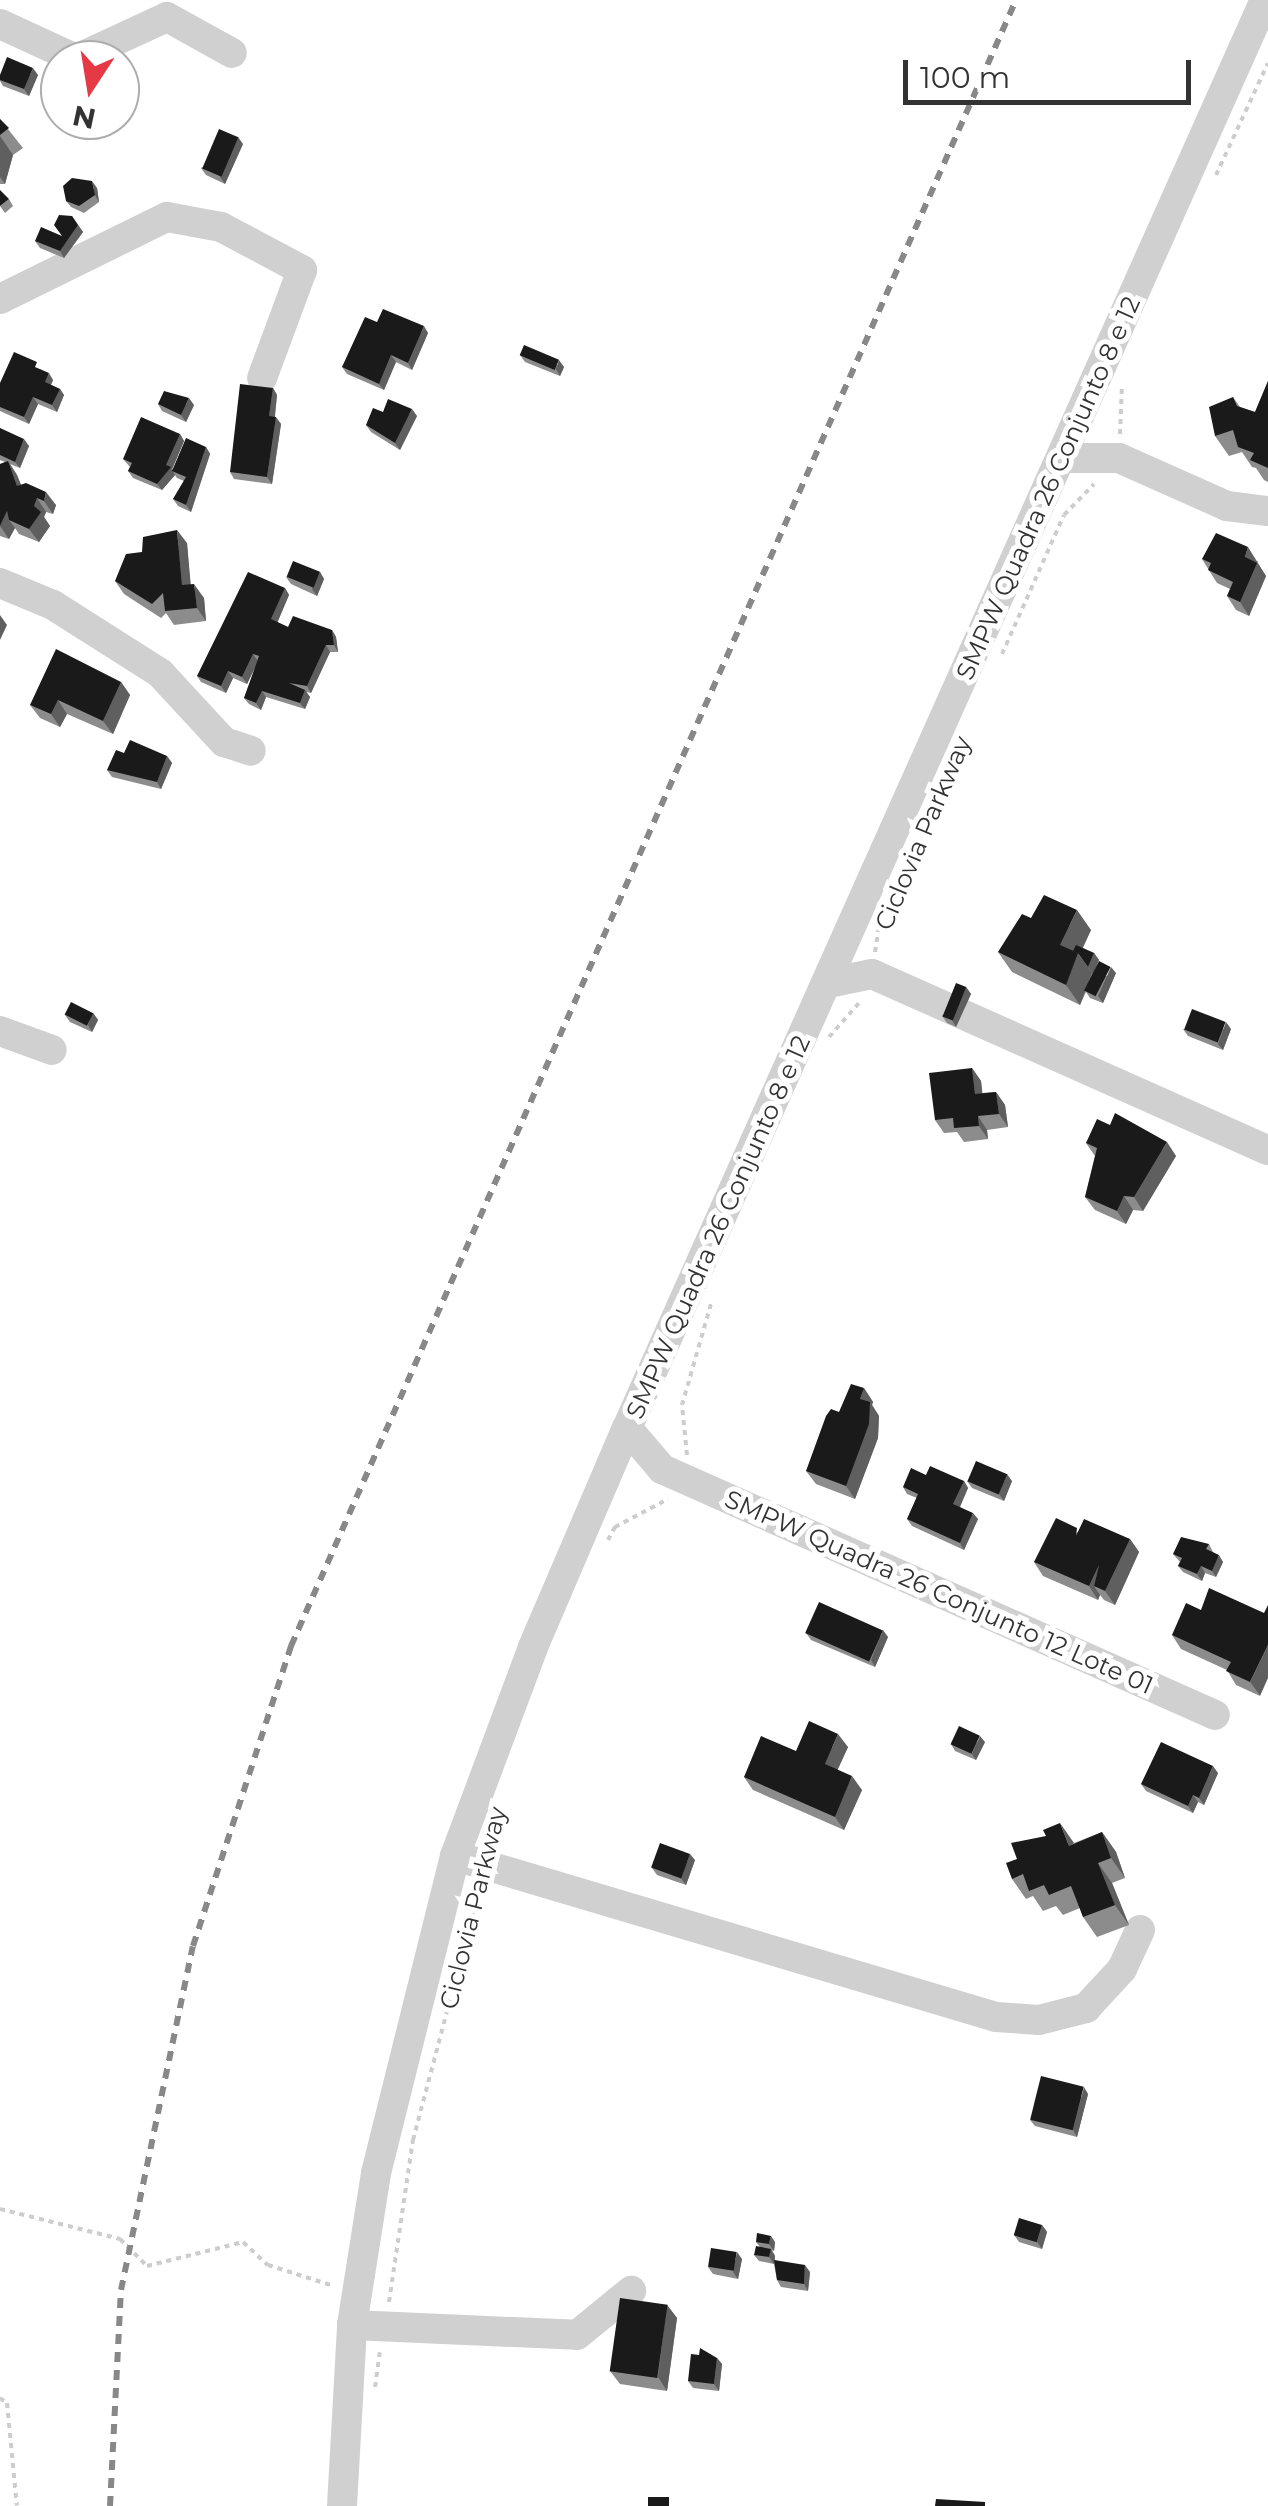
<!DOCTYPE html>
<style>
body{margin:0}
#map{position:relative;width:1268px;height:2506px;overflow:hidden;background:#fff;font-family:Montserrat,sans-serif}
div>[style]{position:absolute}
.path>*{height:4px;margin-top:-2px;transform-origin:0;background:repeating-linear-gradient(90deg,#cdcdcd 0 5px,transparent 0 10px)}
.minor>*{height:30px;margin:-15px;padding:0 15px;transform-origin:15px;border-radius:15px;background:#d0d0d0}
.rail>*{height:6px;margin-top:-3px;transform-origin:0;background:repeating-linear-gradient(90deg,#888 0 10px,transparent 0 18px)}
.wall>*{inset:0;background:#8c8c8c}
.shaded-wall>*{inset:0;background:#5f5f5f}
.building>*{inset:0;background:#1a1a1a;transform-origin:0 0}
span{translate:-50% -50%;white-space:nowrap;text-align:center;line-height:1.15;-webkit-text-stroke:10px #fff;paint-order:stroke}
.street-label{font-size:25px;color:#333}
.north{position:absolute;left:40px;top:40px;width:100px;height:100px;box-sizing:border-box;background:#fff;border:2px solid #adadad;border-radius:50%;rotate:192deg;font-size:28px;font-weight:700;line-height:40px;text-align:center;color:#333}
.north::after{content:'';display:block;margin:auto;width:35px;height:45px;background:#e63946;clip-path:polygon(50% 0,100% 100%,50% 72%,0 100%)}
.scale{position:absolute;left:903px;top:60px;width:288px;height:45px;box-sizing:border-box;border:5px solid #333;border-top:0;padding-left:12px;font-size:30px;line-height:35px;white-space:nowrap;color:#333;-webkit-text-stroke:8px #fff;paint-order:stroke}
</style>
<div id="map">
<div class="path">
<i style="left:1216px;top:175px;width:123px;rotate:-65.1deg"></i>
<i style="left:1120px;top:434px;width:50px;rotate:-87.7deg"></i>
<i style="left:1002px;top:654px;width:152px;rotate:-66deg"></i>
<i style="left:1064px;top:515px;width:43px;rotate:-45.9deg"></i>
<i style="left:875px;top:952px;width:25px;rotate:-81deg"></i>
<i style="left:829px;top:1037px;width:45px;rotate:-48.6deg"></i>
<i style="left:687px;top:1455px;width:50px;rotate:-95.7deg"></i>
<i style="left:682px;top:1405px;width:105px;rotate:-74deg"></i>
<i style="left:608px;top:1540px;width:15px;rotate:-62deg"></i>
<i style="left:615px;top:1527px;width:60px;rotate:-27.8deg"></i>
<i style="left:0;top:2209px;width:124px;rotate:14deg"></i>
<i style="left:120px;top:2239px;width:38px;rotate:45deg"></i>
<i style="left:147px;top:2266px;width:99px;rotate:-14deg"></i>
<i style="left:243px;top:2242px;width:34px;rotate:43deg"></i>
<i style="left:268px;top:2265px;width:69px;rotate:17.7deg"></i>
<i style="left:389px;top:2302px;width:164px;rotate:-81.6deg"></i>
<i style="left:413px;top:2140px;width:262px;rotate:-75.2deg"></i>
<i style="left:375px;top:2387px;width:35px;rotate:-82deg"></i>
<i style="left:0;top:2398px;width:9px;rotate:36deg"></i>
<i style="left:7px;top:2403px;width:103px;rotate:84.5deg"></i>
</div>
<div class="minor">
<i style="left:0;top:24px;width:84px;rotate:24.7deg"></i>
<i style="left:76px;top:59px;width:100px;rotate:-24.8deg"></i>
<i style="left:167px;top:17px;width:74px;rotate:29deg"></i>
<i style="left:0;top:299px;width:186px;rotate:-26.2deg"></i>
<i style="left:167px;top:217px;width:55px;rotate:10.5deg"></i>
<i style="left:221px;top:227px;width:92px;rotate:28deg"></i>
<i style="left:302px;top:270px;width:115px;rotate:110.3deg"></i>
<i style="left:1061px;top:458px;width:58px"></i>
<i style="left:1119px;top:458px;width:118px;rotate:24deg"></i>
<i style="left:1227px;top:506px;width:41px;rotate:7deg"></i>
<i style="left:0;top:583px;width:57px;rotate:22.5deg"></i>
<i style="left:53px;top:605px;width:127px;rotate:32.4deg"></i>
<i style="left:160px;top:673px;width:94px;rotate:47.2deg"></i>
<i style="left:224px;top:742px;width:28px;rotate:18deg"></i>
<i style="left:828px;top:983px;width:45px;rotate:-11.6deg"></i>
<i style="left:872px;top:974px;width:433px;rotate:24deg"></i>
<i style="left:0;top:1031px;width:55px;rotate:20.1deg"></i>
<i style="left:627px;top:1428px;width:54px;rotate:49.5deg"></i>
<i style="left:662px;top:1469px;width:605px;rotate:23.98deg"></i>
<i style="left:455px;top:1856px;width:564px;rotate:16.57deg"></i>
<i style="left:996px;top:2017px;width:43px;rotate:4deg"></i>
<i style="left:1039px;top:2020px;width:49px;rotate:-14.3deg"></i>
<i style="left:1086px;top:2008px;width:53px;rotate:-47.3deg"></i>
<i style="left:1122px;top:1969px;width:43px;rotate:-65.2deg"></i>
<i style="left:352px;top:2325px;width:225px;rotate:2.5deg"></i>
<i style="left:577px;top:2335px;width:70px;rotate:-39.2deg"></i>
<i style="left:342px;top:2506px;width:181px;rotate:-86.8deg"></i>
<i style="left:352px;top:2325px;width:154px;rotate:-81deg"></i>
<i style="left:376px;top:2173px;width:327px;rotate:-76deg"></i>
<i style="left:455px;top:1856px;width:223px;rotate:-69.5deg"></i>
<i style="left:533px;top:1647px;width:238px;rotate:-66.8deg"></i>
<i style="left:627px;top:1428px;width:1564px;rotate:-65.93deg"></i>
</div>
<div class="rail">
<i style="left:110px;top:2506px;width:216px;rotate:-87.1deg"></i>
<i style="left:121px;top:2290px;width:351px;rotate:-78.2deg"></i>
<i style="left:193px;top:1946px;width:316px;rotate:-71.9deg"></i>
<i style="left:291px;top:1646px;width:1799px;rotate:-66.23deg"></i>
</div>
<div class="wall">
<i style="clip-path:polygon(0 75px,38px 75px,29px 96px,3px 86px,0 81px)"></i>
<i style="clip-path:polygon(0 119px,23px 148px,13px 155px,5px 184px,0 184px)"></i>
<i style="clip-path:polygon(243px 144px,225px 184px,206px 175px,201px 168px)"></i>
<i style="clip-path:polygon(97px 188px,99px 202px,84px 213px,71px 207px,66px 201px)"></i>
<i style="clip-path:polygon(9px 199px,13px 206px,5px 213px,0 206px)"></i>
<i style="clip-path:polygon(72px 216px,83px 232px,64px 258px,40px 248px,35px 241px,62px 236px)"></i>
<i style="clip-path:polygon(377px 322px,428px 333px,412px 370px,396px 362px,384px 390px,347px 374px,342px 367px)"></i>
<i style="clip-path:polygon(520px 355px,564px 367px,560px 376px,525px 362px)"></i>
<i style="clip-path:polygon(42px 369px,41px 370px,53px 380px,51px 385px,60px 389px,64px 395px,57px 412px,38px 404px,29px 424px,0 411px,0 383px)"></i>
<i style="clip-path:polygon(1268px 381px,1268px 482px,1264px 480px,1256px 468px,1252px 467px,1242px 452px,1229px 456px,1215px 436px,1233px 397px,1240px 407px,1255px 412px)"></i>
<i style="clip-path:polygon(273px 388px,277px 395px,275px 417px,281px 424px,272px 484px,234px 479px,230px 472px)"></i>
<i style="clip-path:polygon(158px 404px,194px 405px,186px 422px,162px 411px)"></i>
<i style="clip-path:polygon(383px 412px,417px 416px,400px 450px,371px 432px,366px 425px)"></i>
<i style="clip-path:polygon(0 428px,29px 446px,20px 468px,10px 464px,17px 475px,21px 485px,56px 505px,53px 514px,46px 512px,44px 517px,50px 526px,39px 542px,19px 534px,15px 528px,9px 539px,0 536px,0 464px,5px 462px,0 460px)"></i>
<i style="clip-path:polygon(180px 434px,184px 441px,172px 470px,206px 447px,210px 454px,191px 512px,178px 506px,173px 499px,184px 481px,177px 478px,175px 475px,162px 490px,133px 478px,128px 471px,130px 467px,123px 459px)"></i>
<i style="clip-path:polygon(187px 543px,190px 584px,204px 598px,206px 621px,174px 625px,166px 613px,161px 618px,124px 594px,115px 581px,142px 552px)"></i>
<i style="clip-path:polygon(1202px 559px,1258px 561px,1257px 563px,1266px 576px,1249px 616px,1236px 610px,1227px 596px,1230px 589px,1217px 583px)"></i>
<i style="clip-path:polygon(320px 572px,324px 579px,317px 596px,291px 584px,286px 577px)"></i>
<i style="clip-path:polygon(285px 588px,289px 595px,277px 622px,288px 627px,332px 630px,336px 637px,338px 652px,330px 652px,311px 693px,306px 692px,310px 697px,305px 709px,266px 697px,261px 710px,249px 704px,244px 698px,256px 666px,247px 684px,233px 678px,226px 693px,201px 682px,197px 676px)"></i>
<i style="clip-path:polygon(121px 682px,130px 695px,113px 734px,67px 714px,60px 727px,40px 718px,30px 705px)"></i>
<i style="clip-path:polygon(124px 753px,167px 756px,172px 763px,161px 789px,112px 777px,107px 770px)"></i>
<i style="clip-path:polygon(1031px 918px,1091px 930px,1083px 948px,1094px 953px,1099px 960px,1090px 981px,1116px 973px,1103px 1003px,1090px 998px,1086px 992px,1080px 1005px,1012px 972px,998px 952px)"></i>
<i style="clip-path:polygon(966px 987px,971px 994px,956px 1027px,947px 1023px,942px 1016px)"></i>
<i style="clip-path:polygon(93px 1013px,98px 1020px,92px 1032px,70px 1022px,65px 1015px)"></i>
<i style="clip-path:polygon(1183px 1029px,1231px 1029px,1223px 1050px,1188px 1036px)"></i>
<i style="clip-path:polygon(972px 1068px,981px 1081px,982px 1093px,996px 1092px,1005px 1105px,1008px 1127px,987px 1130px,988px 1139px,964px 1142px,957px 1132px,944px 1133px,935px 1120px)"></i>
<i style="clip-path:polygon(1110px 1125px,1176px 1156px,1143px 1211px,1133px 1210px,1126px 1224px,1095px 1210px,1085px 1197px,1095px 1156px,1086px 1143px)"></i>
<i style="clip-path:polygon(864px 1388px,873px 1402px,872px 1405px,879px 1416px,878px 1438px,855px 1499px,816px 1484px,806px 1471px,839px 1412px)"></i>
<i style="clip-path:polygon(926px 1475px,964px 1481px,968px 1488px,960px 1507px,978px 1519px,964px 1550px,912px 1526px,907px 1519px,917px 1498px,907px 1494px,903px 1487px)"></i>
<i style="clip-path:polygon(967px 1481px,1012px 1481px,1004px 1501px,972px 1488px)"></i>
<i style="clip-path:polygon(1079px 1531px,1130px 1539px,1139px 1552px,1115px 1605px,1104px 1600px,1100px 1595px,1098px 1600px,1043px 1576px,1034px 1562px)"></i>
<i style="clip-path:polygon(1209px 1544px,1213px 1552px,1223px 1562px,1216px 1577px,1205px 1573px,1202px 1581px,1183px 1572px,1178px 1566px,1180px 1562px,1173px 1554px)"></i>
<i style="clip-path:polygon(1201px 1610px,1260px 1696px,1236px 1685px,1227px 1670px,1181px 1649px,1172px 1635px)"></i>
<i style="clip-path:polygon(806px 1633px,888px 1637px,875px 1667px,811px 1640px)"></i>
<i style="clip-path:polygon(985px 1742px,976px 1760px,955px 1751px,951px 1744px)"></i>
<i style="clip-path:polygon(848px 1747px,837px 1770px,862px 1790px,844px 1830px,753px 1790px,744px 1777px,796px 1751px)"></i>
<i style="clip-path:polygon(1218px 1773px,1204px 1805px,1198px 1802px,1193px 1813px,1146px 1791px,1141px 1784px)"></i>
<i style="clip-path:polygon(1102px 1832px,1116px 1852px,1125px 1878px,1112px 1883px,1129px 1925px,1097px 1937px,1083px 1917px,1080px 1908px,1063px 1915px,1056px 1906px,1043px 1911px,1033px 1896px,1026px 1899px,1012px 1879px,1017px 1859px,1074px 1843px)"></i>
<i style="clip-path:polygon(695px 1860px,686px 1885px,657px 1875px,652px 1868px)"></i>
<i style="clip-path:polygon(1088px 2094px,1077px 2137px,1035px 2126px,1030px 2120px)"></i>
<i style="clip-path:polygon(1042px 2225px,1047px 2232px,1042px 2249px,1019px 2242px,1014px 2235px)"></i>
<i style="clip-path:polygon(756px 2242px,775px 2242px,774px 2251px,772px 2250px,775px 2256px,775px 2260px,810px 2272px,808px 2291px,781px 2287px,777px 2280px,774px 2264px,759px 2261px,754px 2255px,760px 2247px)"></i>
<i style="clip-path:polygon(742px 2259px,738px 2279px,713px 2274px,708px 2267px)"></i>
<i style="clip-path:polygon(667px 2305px,677px 2318px,667px 2391px,620px 2384px,610px 2371px)"></i>
<i style="clip-path:polygon(717px 2358px,722px 2364px,719px 2391px,693px 2388px,688px 2381px)"></i>
</div>
<div class="shaded-wall">
<i style="clip-path:polygon(33px 68px,38px 75px,29px 96px,24px 89px)"></i>
<i style="clip-path:polygon(0 136px,13px 155px,5px 184px,0 177px)"></i>
<i style="clip-path:polygon(238px 137px,243px 144px,225px 184px,220px 177px)"></i>
<i style="clip-path:polygon(92px 181px,97px 188px,99px 202px,95px 195px)"></i>
<i style="clip-path:polygon(78px 225px,83px 232px,64px 258px,60px 251px)"></i>
<i style="clip-path:polygon(424px 326px,428px 333px,412px 370px,408px 363px)"></i>
<i style="clip-path:polygon(391px 355px,396px 362px,384px 390px,379px 384px)"></i>
<i style="clip-path:polygon(559px 360px,564px 367px,560px 376px,556px 369px)"></i>
<i style="clip-path:polygon(49px 373px,53px 380px,49px 389px,45px 382px)"></i>
<i style="clip-path:polygon(273px 388px,277px 395px,274px 423px,269px 416px)"></i>
<i style="clip-path:polygon(60px 389px,64px 395px,57px 412px,52px 405px)"></i>
<i style="clip-path:polygon(33px 397px,38px 404px,29px 424px,24px 417px)"></i>
<i style="clip-path:polygon(189px 398px,194px 405px,186px 422px,181px 415px)"></i>
<i style="clip-path:polygon(412px 409px,417px 416px,400px 450px,395px 443px)"></i>
<i style="clip-path:polygon(276px 417px,281px 424px,272px 484px,267px 477px)"></i>
<i style="clip-path:polygon(180px 434px,184px 441px,172px 469px,175px 475px,162px 490px,157px 484px)"></i>
<i style="clip-path:polygon(24px 439px,29px 446px,20px 468px,15px 462px)"></i>
<i style="clip-path:polygon(206px 447px,210px 454px,191px 512px,186px 505px)"></i>
<i style="clip-path:polygon(8px 461px,17px 475px,27px 500px,17px 486px)"></i>
<i style="clip-path:polygon(46px 492px,56px 505px,53px 514px,44px 501px)"></i>
<i style="clip-path:polygon(37px 498px,46px 512px,44px 517px,50px 526px,39px 542px,29px 529px,34px 506px)"></i>
<i style="clip-path:polygon(7px 511px,9px 520px,15px 528px,9px 539px,0 526px)"></i>
<i style="clip-path:polygon(177px 530px,187px 543px,192px 598px,182px 585px)"></i>
<i style="clip-path:polygon(1248px 547px,1266px 576px,1249px 616px,1240px 602px,1245px 557px)"></i>
<i style="clip-path:polygon(320px 572px,324px 579px,317px 596px,312px 589px)"></i>
<i style="clip-path:polygon(194px 584px,204px 598px,206px 621px,197px 608px)"></i>
<i style="clip-path:polygon(285px 588px,289px 595px,276px 626px,271px 619px)"></i>
<i style="clip-path:polygon(0 615px,7px 625px,0 640px)"></i>
<i style="clip-path:polygon(332px 630px,336px 637px,338px 652px,334px 645px)"></i>
<i style="clip-path:polygon(326px 645px,330px 652px,311px 693px,307px 686px)"></i>
<i style="clip-path:polygon(253px 654px,258px 661px,247px 684px,242px 677px)"></i>
<i style="clip-path:polygon(228px 671px,233px 678px,226px 693px,221px 686px)"></i>
<i style="clip-path:polygon(121px 682px,130px 695px,113px 734px,103px 721px)"></i>
<i style="clip-path:polygon(305px 690px,310px 697px,305px 709px,300px 703px)"></i>
<i style="clip-path:polygon(262px 691px,266px 697px,261px 710px,256px 703px)"></i>
<i style="clip-path:polygon(58px 700px,67px 714px,60px 727px,51px 714px)"></i>
<i style="clip-path:polygon(167px 756px,172px 763px,161px 789px,157px 782px)"></i>
<i style="clip-path:polygon(1077px 910px,1091px 930px,1079px 955px,1092px 973px,1080px 1005px,1066px 985px,1060px 945px)"></i>
<i style="clip-path:polygon(1094px 953px,1099px 960px,1093px 974px,1088px 967px)"></i>
<i style="clip-path:polygon(1111px 967px,1116px 973px,1103px 1003px,1098px 996px)"></i>
<i style="clip-path:polygon(966px 987px,971px 994px,956px 1027px,952px 1020px)"></i>
<i style="clip-path:polygon(93px 1013px,98px 1020px,92px 1032px,88px 1025px)"></i>
<i style="clip-path:polygon(1226px 1022px,1231px 1029px,1223px 1050px,1218px 1044px)"></i>
<i style="clip-path:polygon(972px 1068px,981px 1081px,984px 1107px,975px 1094px)"></i>
<i style="clip-path:polygon(996px 1092px,1005px 1105px,1008px 1127px,999px 1114px)"></i>
<i style="clip-path:polygon(978px 1116px,987px 1130px,988px 1139px,979px 1126px)"></i>
<i style="clip-path:polygon(1167px 1142px,1176px 1156px,1143px 1211px,1134px 1197px)"></i>
<i style="clip-path:polygon(1124px 1196px,1133px 1210px,1126px 1224px,1117px 1211px)"></i>
<i style="clip-path:polygon(864px 1388px,873px 1402px,872px 1405px,879px 1416px,878px 1438px,855px 1499px,846px 1486px,860px 1399px)"></i>
<i style="clip-path:polygon(1007px 1474px,1012px 1481px,1004px 1501px,999px 1494px)"></i>
<i style="clip-path:polygon(964px 1481px,968px 1488px,958px 1511px,953px 1504px)"></i>
<i style="clip-path:polygon(973px 1513px,978px 1519px,964px 1550px,960px 1543px)"></i>
<i style="clip-path:polygon(1130px 1539px,1139px 1552px,1115px 1605px,1105px 1591px)"></i>
<i style="clip-path:polygon(1219px 1555px,1223px 1562px,1216px 1577px,1212px 1571px)"></i>
<i style="clip-path:polygon(1099px 1565px,1094px 1586px,1100px 1595px,1098px 1600px,1089px 1586px)"></i>
<i style="clip-path:polygon(1201px 1566px,1205px 1573px,1202px 1581px,1197px 1574px)"></i>
<i style="clip-path:polygon(883px 1630px,888px 1637px,875px 1667px,871px 1660px)"></i>
<i style="clip-path:polygon(1268px 1645px,1268px 1678px,1260px 1696px,1250px 1682px)"></i>
<i style="clip-path:polygon(838px 1734px,848px 1747px,834px 1778px,825px 1764px)"></i>
<i style="clip-path:polygon(980px 1736px,985px 1742px,976px 1760px,972px 1754px)"></i>
<i style="clip-path:polygon(1213px 1766px,1218px 1773px,1204px 1805px,1199px 1798px)"></i>
<i style="clip-path:polygon(852px 1776px,862px 1790px,844px 1830px,835px 1817px)"></i>
<i style="clip-path:polygon(1193px 1795px,1198px 1802px,1193px 1813px,1188px 1806px)"></i>
<i style="clip-path:polygon(1060px 1823px,1074px 1843px,1069px 1846px)"></i>
<i style="clip-path:polygon(1102px 1832px,1116px 1852px,1125px 1878px,1111px 1858px)"></i>
<i style="clip-path:polygon(690px 1854px,695px 1860px,686px 1885px,681px 1878px)"></i>
<i style="clip-path:polygon(1098px 1863px,1112px 1883px,1129px 1925px,1115px 1905px)"></i>
<i style="clip-path:polygon(1084px 2087px,1088px 2094px,1077px 2137px,1073px 2130px)"></i>
<i style="clip-path:polygon(1042px 2225px,1047px 2232px,1042px 2249px,1037px 2242px)"></i>
<i style="clip-path:polygon(771px 2236px,775px 2242px,774px 2251px,769px 2244px)"></i>
<i style="clip-path:polygon(771px 2249px,775px 2256px,774px 2264px,769px 2257px)"></i>
<i style="clip-path:polygon(737px 2252px,742px 2259px,738px 2279px,733px 2272px)"></i>
<i style="clip-path:polygon(805px 2265px,810px 2272px,808px 2291px,804px 2284px)"></i>
<i style="clip-path:polygon(667px 2305px,677px 2318px,667px 2391px,658px 2377px)"></i>
<i style="clip-path:polygon(717px 2358px,722px 2364px,719px 2391px,714px 2384px)"></i>
</div>
<div class="building">
<i style="clip-path:polygon(7px 57px,33px 68px,24px 89px,0 80px,0 75px)"></i>
<i style="clip-path:polygon(0 119px,9px 128px,0 135px)"></i>
<i style="left:219px;top:129px;width:21px;height:43px;rotate:23deg"></i>
<i style="clip-path:polygon(72px 178px,92px 181px,95px 195px,79px 206px,66px 201px,63px 186px)"></i>
<i style="clip-path:polygon(0 190px,9px 199px,0 206px)"></i>
<i style="clip-path:polygon(59px 215px,72px 216px,78px 225px,60px 251px,35px 241px,41px 227px,62px 236px,54px 225px)"></i>
<i style="clip-path:polygon(383px 309px,424px 326px,408px 363px,391px 355px,379px 384px,342px 367px,365px 317px,377px 322px)"></i>
<i style="left:524px;top:345px;width:38px;height:11px;rotate:23deg"></i>
<i style="clip-path:polygon(14px 352px,37px 362px,35px 367px,49px 373px,45px 382px,60px 389px,52px 405px,33px 397px,24px 417px,0 407px,0 383px)"></i>
<i style="clip-path:polygon(1268px 381px,1268px 468px,1250px 460px,1254px 453px,1238px 447px,1233px 430px,1215px 436px,1209px 407px,1233px 397px,1237px 406px,1255px 412px)"></i>
<i style="clip-path:polygon(240px 384px,273px 388px,269px 416px,276px 417px,267px 477px,230px 472px)"></i>
<i style="clip-path:polygon(164px 391px,189px 398px,181px 415px,158px 404px)"></i>
<i style="clip-path:polygon(388px 399px,412px 409px,395px 443px,366px 425px,373px 408px,383px 412px)"></i>
<i style="clip-path:polygon(141px 417px,180px 434px,166px 465px,171px 467px,157px 484px,128px 471px,132px 463px,123px 459px)"></i>
<i style="clip-path:polygon(0 428px,24px 439px,15px 462px,0 455px)"></i>
<i style="clip-path:polygon(186px 438px,206px 447px,186px 505px,173px 499px,186px 477px,172px 471px)"></i>
<i style="clip-path:polygon(8px 461px,17px 486px,26px 483px,46px 492px,44px 501px,37px 498px,34px 506px,41px 512px,29px 529px,9px 520px,7px 511px,0 526px,0 464px)"></i>
<i style="clip-path:polygon(177px 530px,182px 585px,194px 584px,197px 608px,165px 611px,163px 593px,152px 604px,115px 581px,126px 554px,142px 552px,143px 537px)"></i>
<i style="clip-path:polygon(1216px 533px,1248px 547px,1245px 557px,1257px 563px,1240px 602px,1227px 596px,1233px 582px,1208px 570px,1211px 563px,1202px 559px)"></i>
<i style="left:293px;top:561px;width:29px;height:17px;rotate:22deg"></i>
<i style="clip-path:polygon(248px 572px,285px 588px,271px 619px,288px 627px,293px 616px,332px 630px,334px 645px,326px 645px,307px 686px,289px 683px,305px 690px,300px 703px,262px 691px,256px 703px,244px 698px,259px 656px,253px 654px,242px 677px,228px 671px,221px 686px,197px 676px)"></i>
<i style="clip-path:polygon(56px 649px,121px 682px,103px 721px,58px 700px,51px 714px,30px 705px)"></i>
<i style="clip-path:polygon(130px 740px,167px 756px,157px 782px,107px 770px,116px 750px,124px 753px)"></i>
<i style="clip-path:polygon(1044px 895px,1077px 910px,1060px 945px,1078px 953px,1066px 985px,998px 952px,1022px 914px,1031px 918px)"></i>
<i style="clip-path:polygon(1076px 945px,1094px 953px,1088px 967px,1078px 953px,1073px 951px)"></i>
<i style="left:1099px;top:961px;width:13px;height:33px;rotate:27deg"></i>
<i style="left:956px;top:983px;width:11px;height:36px;rotate:22deg"></i>
<i style="left:71px;top:1002px;width:25px;height:14px;rotate:27deg"></i>
<i style="left:1192px;top:1009px;width:36px;height:22px;rotate:21deg"></i>
<i style="clip-path:polygon(972px 1068px,975px 1094px,996px 1092px,999px 1114px,978px 1116px,979px 1126px,954px 1128px,953px 1118px,935px 1120px,929px 1073px)"></i>
<i style="clip-path:polygon(1115px 1113px,1167px 1142px,1134px 1197px,1124px 1196px,1117px 1211px,1085px 1197px,1097px 1148px,1086px 1143px,1097px 1119px,1110px 1125px)"></i>
<i style="clip-path:polygon(851px 1384px,864px 1388px,860px 1399px,870px 1402px,869px 1424px,846px 1486px,806px 1471px,826px 1416px,831px 1409px,839px 1412px)"></i>
<i style="left:976px;top:1461px;width:34px;height:22px;rotate:23deg"></i>
<i style="clip-path:polygon(930px 1466px,964px 1481px,953px 1504px,973px 1513px,960px 1543px,907px 1519px,918px 1494px,903px 1487px,911px 1468px,926px 1475px)"></i>
<i style="clip-path:polygon(1056px 1518px,1077px 1528px,1076px 1536px,1084px 1519px,1130px 1539px,1105px 1591px,1094px 1586px,1099px 1565px,1089px 1586px,1034px 1562px)"></i>
<i style="clip-path:polygon(1181px 1537px,1209px 1544px,1206px 1549px,1219px 1555px,1212px 1571px,1201px 1566px,1197px 1574px,1178px 1566px,1182px 1558px,1173px 1554px)"></i>
<i style="clip-path:polygon(1209px 1588px,1264px 1613px,1268px 1605px,1268px 1645px,1250px 1682px,1226px 1671px,1231px 1662px,1172px 1635px,1186px 1603px,1201px 1610px)"></i>
<i style="left:819px;top:1602px;width:70px;height:34px;rotate:24deg"></i>
<i style="clip-path:polygon(809px 1721px,838px 1734px,825px 1764px,852px 1776px,835px 1817px,744px 1777px,761px 1736px,796px 1751px)"></i>
<i style="left:959px;top:1726px;width:23px;height:20px;rotate:25deg"></i>
<i style="clip-path:polygon(1161px 1742px,1213px 1766px,1199px 1798px,1193px 1795px,1188px 1806px,1141px 1784px)"></i>
<i style="clip-path:polygon(1060px 1823px,1069px 1846px,1102px 1832px,1111px 1858px,1098px 1863px,1115px 1905px,1083px 1917px,1071px 1886px,1049px 1895px,1044px 1885px,1029px 1891px,1023px 1874px,1012px 1879px,1006px 1863px,1017px 1859px,1011px 1843px,1046px 1836px,1043px 1830px)"></i>
<i style="left:660px;top:1843px;width:32px;height:26px;rotate:20deg"></i>
<i style="left:1041px;top:2076px;width:44px;height:45px;rotate:14deg"></i>
<i style="left:1019px;top:2218px;width:24px;height:18px;rotate:17deg"></i>
<i style="clip-path:polygon(757px 2233px,771px 2236px,769px 2244px,756px 2242px)"></i>
<i style="clip-path:polygon(756px 2246px,771px 2249px,769px 2257px,754px 2255px)"></i>
<i style="left:711px;top:2248px;width:26px;height:19px;rotate:9deg"></i>
<i style="clip-path:polygon(774px 2260px,805px 2265px,804px 2284px,777px 2280px)"></i>
<i style="left:620px;top:2298px;width:48px;height:74px;rotate:8deg"></i>
<i style="clip-path:polygon(700px 2348px,717px 2358px,714px 2384px,688px 2381px,691px 2354px,699px 2355px)"></i>
<i style="left:648px;top:2497px;width:21px;height:9px"></i>
<i style="clip-path:polygon(936px 2499px,985px 2502px,985px 2506px,935px 2506px)"></i>
</div>
<div class="street-label">
<span style="left:1048px;top:488px;rotate:-66deg">SMPW Quadra 26 Conjunto 8 e 12</span>
<span style="left:923px;top:833px;rotate:-67deg">Ciclovia Parkway</span>
<span style="left:718px;top:1227px;rotate:-66deg">SMPW Quadra 26 Conjunto 8 e 12</span>
<span style="left:939px;top:1592px;rotate:24deg">SMPW Quadra 26 Conjunto 12 Lote 01</span>
<span style="left:473px;top:1908px;rotate:-76deg">Ciclovia Parkway</span>
</div>
<div class="north">N</div>
<div class="scale">100 m</div>
</div>
